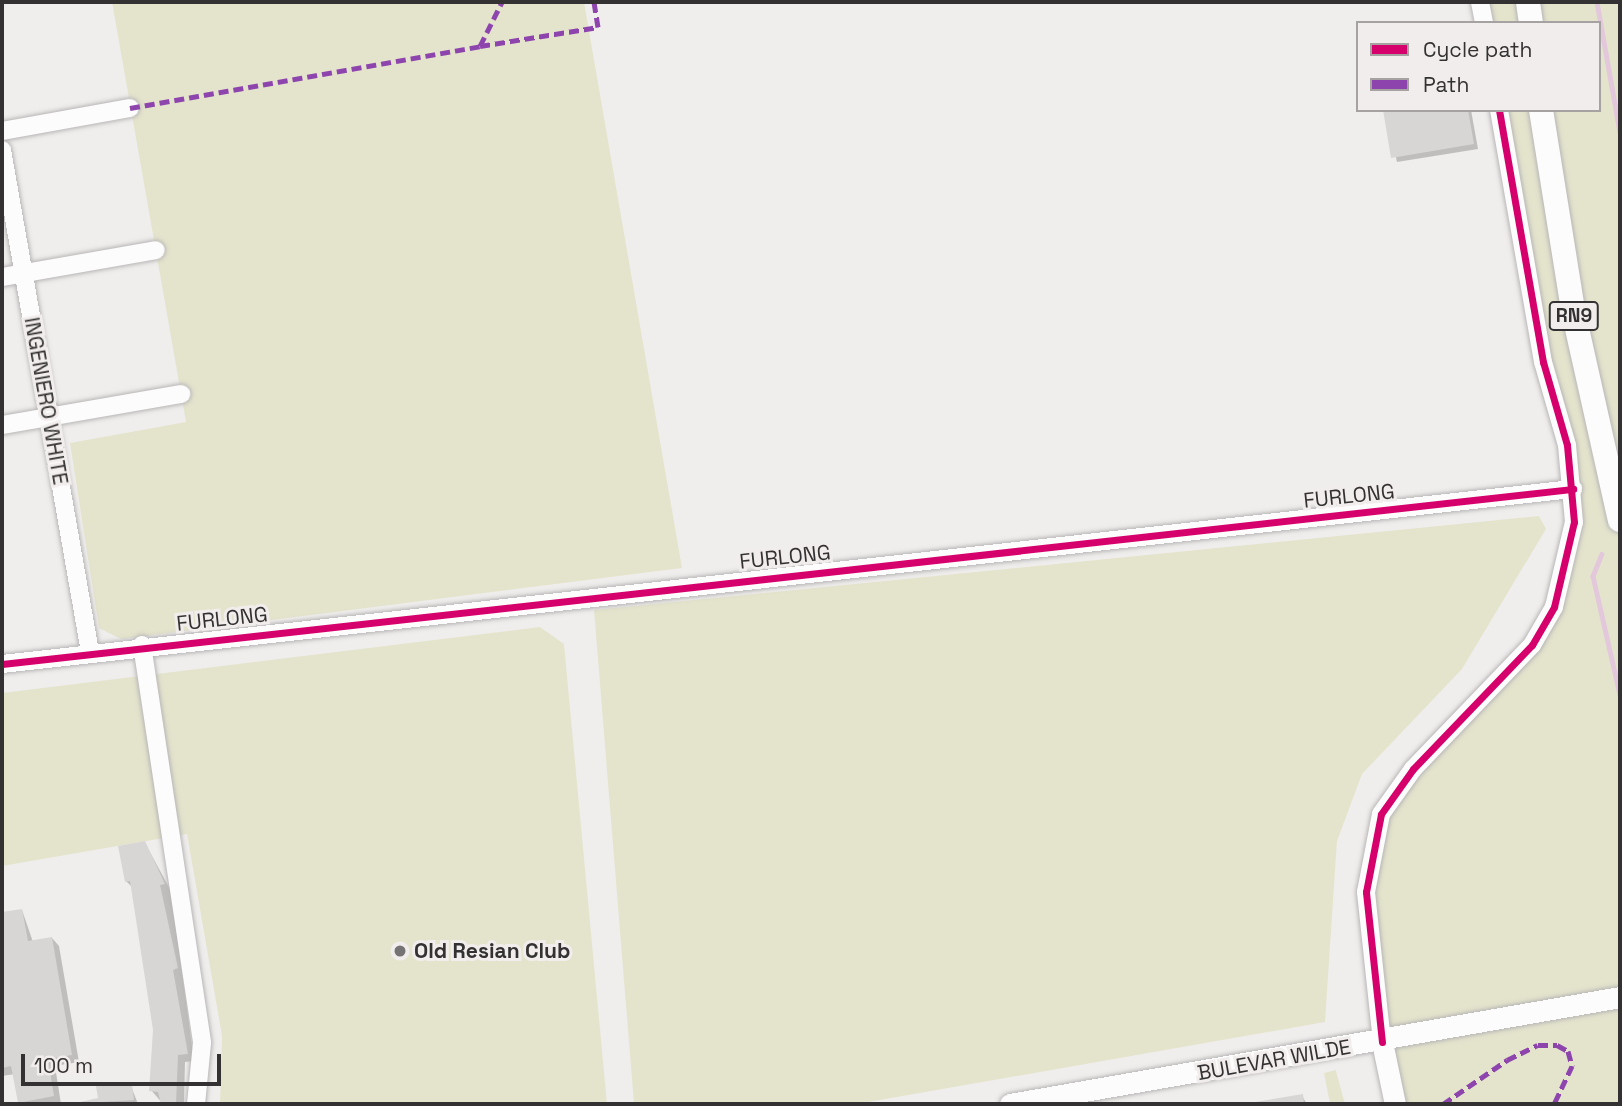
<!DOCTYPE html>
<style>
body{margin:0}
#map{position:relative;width:1622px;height:1106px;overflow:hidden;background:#f0eeed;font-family:"Space Grotesk",sans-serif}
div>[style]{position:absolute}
.green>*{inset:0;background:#e4e4cd}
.shadow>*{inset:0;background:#0003}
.stream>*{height:4.5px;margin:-2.25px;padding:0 2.25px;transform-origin:2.25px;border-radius:2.25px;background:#e3c8dc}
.building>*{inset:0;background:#d7d6d5}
.roads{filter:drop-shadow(0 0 2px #b8b6b6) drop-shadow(0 0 2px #b8b6b6)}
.minor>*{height:18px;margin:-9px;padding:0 9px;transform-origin:9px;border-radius:9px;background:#fdfcfc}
.major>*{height:21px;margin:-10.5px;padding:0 10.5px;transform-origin:10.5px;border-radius:10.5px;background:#fdfcfc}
.highway>*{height:24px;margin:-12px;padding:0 12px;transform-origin:12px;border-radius:12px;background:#fdfcfc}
.quiet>*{height:5px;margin-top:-2.5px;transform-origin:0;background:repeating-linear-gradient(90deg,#8e44ad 0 10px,transparent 0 15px)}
.cycleway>*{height:7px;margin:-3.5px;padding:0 3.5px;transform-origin:3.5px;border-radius:3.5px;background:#d6006c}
.dots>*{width:19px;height:19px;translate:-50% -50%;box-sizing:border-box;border:4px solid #f1edec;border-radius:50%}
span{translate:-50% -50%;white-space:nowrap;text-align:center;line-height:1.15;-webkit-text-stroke:6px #f1edec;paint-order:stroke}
.shield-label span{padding:2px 5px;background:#f1edec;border:2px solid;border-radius:5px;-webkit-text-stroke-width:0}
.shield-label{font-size:19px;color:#333131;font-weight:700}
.street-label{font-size:21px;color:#333131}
.poi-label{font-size:21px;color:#333131;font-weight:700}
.left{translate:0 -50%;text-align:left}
.frame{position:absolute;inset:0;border:4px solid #333131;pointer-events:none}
.legend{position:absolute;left:1356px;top:21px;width:245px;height:91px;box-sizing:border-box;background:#f1edec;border:2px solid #a5a2a1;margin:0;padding:9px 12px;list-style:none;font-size:21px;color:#333131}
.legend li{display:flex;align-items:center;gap:14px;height:35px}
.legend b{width:35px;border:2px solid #a5a2a1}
.scale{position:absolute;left:21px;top:1054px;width:200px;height:32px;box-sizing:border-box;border:4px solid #333131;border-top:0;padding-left:9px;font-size:21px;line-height:24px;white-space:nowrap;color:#333131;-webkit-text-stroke:5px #f1edec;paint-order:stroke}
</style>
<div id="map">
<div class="green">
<i style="clip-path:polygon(112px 2px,584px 2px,682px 568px,121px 639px,99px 628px,70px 443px,186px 422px)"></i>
<i style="clip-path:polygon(1480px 2px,1620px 2px,1620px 1104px,1395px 1104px,1368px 934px,1381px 814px,1532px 645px,1574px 522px,1499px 110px,1599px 110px,1599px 23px,1484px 23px)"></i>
<i style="clip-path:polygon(1539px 516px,1546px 529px,1462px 669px,1362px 774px,1337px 841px,1325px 1022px,857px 1104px,634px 1104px,594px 610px)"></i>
<i style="clip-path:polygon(540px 627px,564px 644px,607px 1104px,220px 1104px,222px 1036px,187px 834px,2px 866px,2px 693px)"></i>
<i style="clip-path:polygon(1336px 1070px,1336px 1071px,1345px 1104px,1330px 1104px,1324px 1073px)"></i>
</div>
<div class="shadow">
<i style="clip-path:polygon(1385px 110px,1471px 110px,1478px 149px,1397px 162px)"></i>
<i style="clip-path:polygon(145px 843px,171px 891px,194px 1061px,185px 1062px,184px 1104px,163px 1104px,151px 1090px,155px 1030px,133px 888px,126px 881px)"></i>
<i style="clip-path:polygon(22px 910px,33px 942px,52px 938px,59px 946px,79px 1062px,55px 1066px,61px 1104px,22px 1104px,15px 1074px,2px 1076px,2px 914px)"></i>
<i style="clip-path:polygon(131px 1086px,138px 1104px,72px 1104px,100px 1100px)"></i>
<i style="clip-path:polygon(1302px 1096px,1307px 1104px,1250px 1104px)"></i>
</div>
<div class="stream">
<i style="left:1597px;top:2px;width:132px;rotate:80deg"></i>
<i style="left:1602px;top:554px;width:24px;rotate:112deg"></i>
<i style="left:1593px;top:576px;width:122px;rotate:77.2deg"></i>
</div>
<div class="building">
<i style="clip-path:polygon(1383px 110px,1468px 110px,1474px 144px,1391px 158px)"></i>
<i style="clip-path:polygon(145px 841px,165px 884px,160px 885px,178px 968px,173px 970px,188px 1054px,178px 1055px,176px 1104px,161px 1104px,158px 1092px,149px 1091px,153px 1030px,130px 881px,125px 882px,118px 846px)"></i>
<i style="clip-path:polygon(22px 909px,28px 941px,52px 937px,72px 1055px,48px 1059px,54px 1096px,18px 1103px,11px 1066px,2px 1068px,2px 912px)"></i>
<i style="clip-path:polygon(112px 1084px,132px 1084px,134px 1100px,71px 1104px,98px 1098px,96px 1086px)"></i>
<i style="clip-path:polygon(1303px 1094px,1304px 1104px,1249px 1104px,1249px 1103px)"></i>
</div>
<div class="roads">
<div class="minor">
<i style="left:1480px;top:2px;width:21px;rotate:79deg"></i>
<i style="left:2px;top:131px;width:130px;rotate:-10.2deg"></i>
<i style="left:2px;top:150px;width:510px;rotate:80.06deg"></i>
<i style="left:2px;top:277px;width:156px;rotate:-9.9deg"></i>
<i style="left:2px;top:425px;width:182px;rotate:-9.8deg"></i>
<i style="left:142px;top:645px;width:402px;rotate:81.4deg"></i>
<i style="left:202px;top:1043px;width:61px;rotate:95.6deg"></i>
<i style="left:2px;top:664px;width:1581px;rotate:-6.36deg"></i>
<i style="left:1382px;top:1042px;width:151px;rotate:-96.1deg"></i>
<i style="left:1366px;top:892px;width:79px;rotate:-79.1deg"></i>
<i style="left:1381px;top:814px;width:55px;rotate:-54.6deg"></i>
<i style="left:1413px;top:769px;width:172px;rotate:-46.2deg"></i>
<i style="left:1532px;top:645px;width:44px;rotate:-59.9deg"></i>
<i style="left:1554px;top:607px;width:87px;rotate:-76.8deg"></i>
<i style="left:1574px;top:522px;width:77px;rotate:-95.2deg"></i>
<i style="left:1567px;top:445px;width:86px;rotate:-106.1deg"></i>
<i style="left:1543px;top:362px;width:256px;rotate:-99.9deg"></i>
</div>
<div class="major">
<i style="left:1382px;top:1042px;width:63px;rotate:78.2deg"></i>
<i style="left:1010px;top:1104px;width:619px;rotate:-9.95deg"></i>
</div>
<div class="highway">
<i style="left:1528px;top:2px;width:21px;rotate:82deg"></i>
<i style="left:1541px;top:110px;width:208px;rotate:80.9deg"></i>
<i style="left:1574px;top:315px;width:210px;rotate:77.4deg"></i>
</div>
</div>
<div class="quiet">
<i style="left:480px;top:46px;width:120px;rotate:-9.1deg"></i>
<i style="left:598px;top:27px;width:25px;rotate:-99deg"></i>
<i style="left:130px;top:108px;width:355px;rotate:-10deg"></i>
<i style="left:480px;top:46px;width:49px;rotate:-63.4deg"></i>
<i style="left:1443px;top:1104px;width:78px;rotate:-34.5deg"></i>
<i style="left:1507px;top:1060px;width:34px;rotate:-26deg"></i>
<i style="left:1538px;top:1045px;width:19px"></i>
<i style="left:1557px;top:1045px;width:13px;rotate:29deg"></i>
<i style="left:1568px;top:1051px;width:16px;rotate:75deg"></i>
<i style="left:1572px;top:1066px;width:42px;rotate:115.3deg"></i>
</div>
<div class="cycleway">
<i style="left:2px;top:664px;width:1581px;rotate:-6.36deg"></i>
<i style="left:1382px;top:1042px;width:151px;rotate:-96.1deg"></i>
<i style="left:1366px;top:892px;width:79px;rotate:-79.1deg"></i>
<i style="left:1381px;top:814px;width:55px;rotate:-54.6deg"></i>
<i style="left:1413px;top:769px;width:172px;rotate:-46.2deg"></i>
<i style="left:1532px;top:645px;width:44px;rotate:-59.9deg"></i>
<i style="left:1554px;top:607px;width:87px;rotate:-76.8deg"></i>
<i style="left:1574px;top:522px;width:77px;rotate:-95.2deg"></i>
<i style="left:1567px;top:445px;width:86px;rotate:-106.1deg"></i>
<i style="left:1543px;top:362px;width:256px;rotate:-99.9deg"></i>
</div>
<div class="dots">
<i style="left:400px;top:951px;background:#757373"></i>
</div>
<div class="shield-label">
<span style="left:1574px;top:316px">RN9</span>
</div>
<div class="street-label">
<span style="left:46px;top:401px;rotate:80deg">INGENIERO WHITE</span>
<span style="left:1349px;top:496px;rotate:-6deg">FURLONG</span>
<span style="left:785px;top:557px;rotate:-6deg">FURLONG</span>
<span style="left:222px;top:619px;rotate:-6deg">FURLONG</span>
<span style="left:1274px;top:1060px;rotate:-10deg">BULEVAR WILDE</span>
</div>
<div class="poi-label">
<span class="left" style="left:414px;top:951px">Old Resian Club</span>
</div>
<div class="frame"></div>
<ul class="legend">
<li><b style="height:9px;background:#d6006c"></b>Cycle path</li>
<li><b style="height:9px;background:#8e44ad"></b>Path</li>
</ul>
<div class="scale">100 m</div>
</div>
